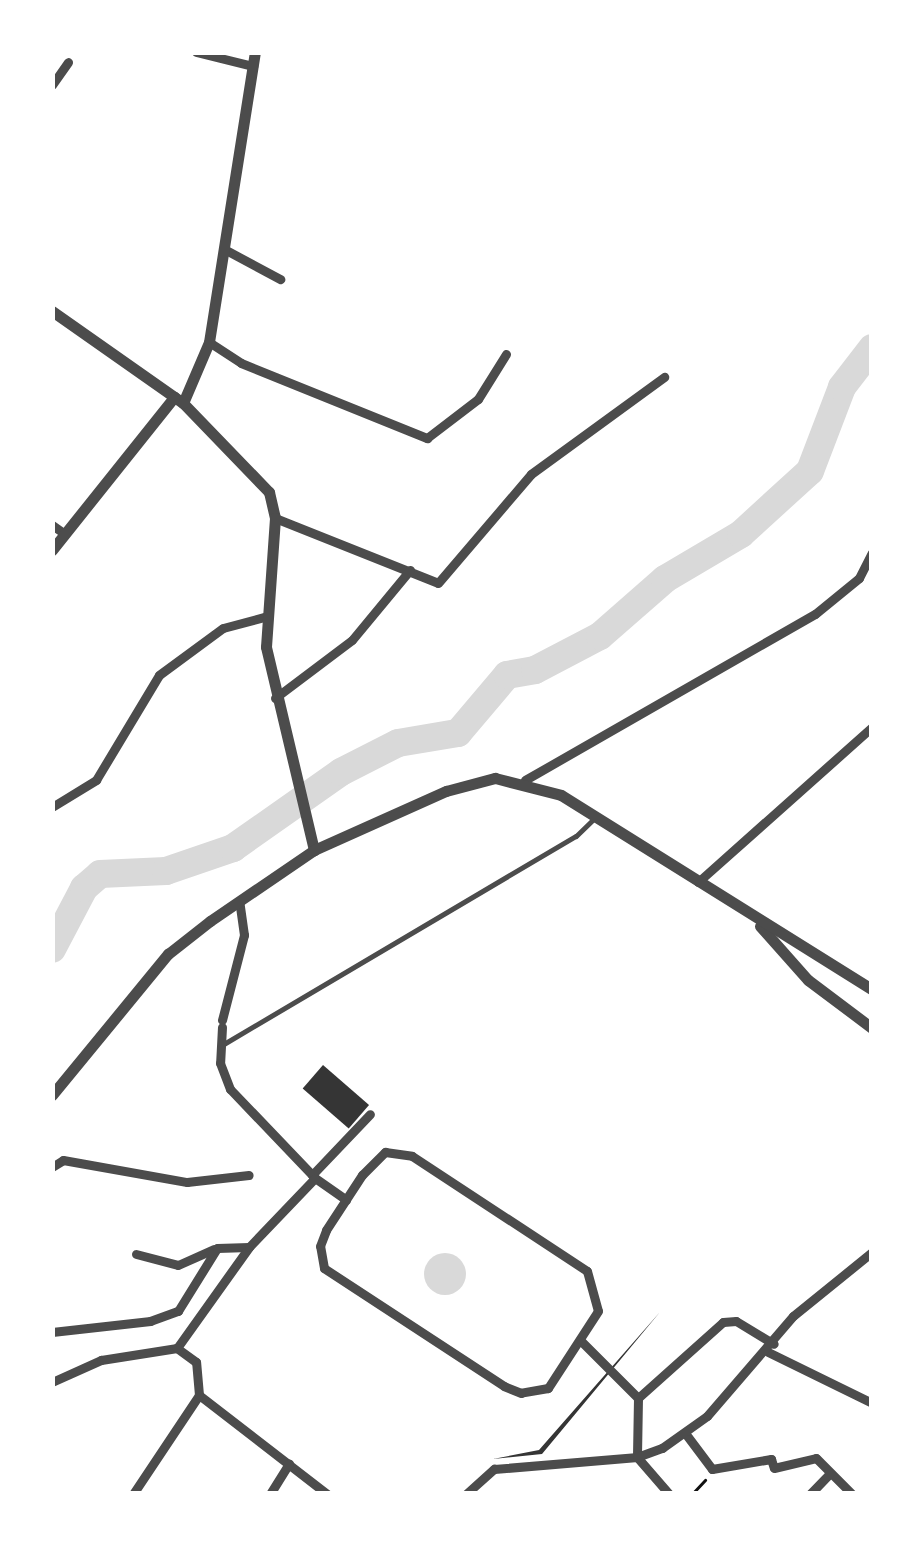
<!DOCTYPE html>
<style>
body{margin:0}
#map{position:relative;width:924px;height:1546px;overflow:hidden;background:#fff;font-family:"Fira Sans Condensed",sans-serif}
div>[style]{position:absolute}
.water>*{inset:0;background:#d9d9d9}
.round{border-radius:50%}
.river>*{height:28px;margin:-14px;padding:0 14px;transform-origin:14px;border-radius:14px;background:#d9d9d9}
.building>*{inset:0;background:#353535;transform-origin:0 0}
.path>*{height:2.5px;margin:-1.25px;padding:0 1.25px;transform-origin:1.25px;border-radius:1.25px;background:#111}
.service>*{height:5px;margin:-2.5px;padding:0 2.5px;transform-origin:2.5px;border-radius:2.5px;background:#4c4c4c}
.minor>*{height:9px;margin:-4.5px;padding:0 4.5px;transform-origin:4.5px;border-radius:4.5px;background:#4c4c4c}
.tertiary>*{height:11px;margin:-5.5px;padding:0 5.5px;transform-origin:5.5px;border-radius:5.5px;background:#4c4c4c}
span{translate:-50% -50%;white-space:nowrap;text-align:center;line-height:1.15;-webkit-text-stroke:9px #fff;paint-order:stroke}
.frame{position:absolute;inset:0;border:55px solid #fff;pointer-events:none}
</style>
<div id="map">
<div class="water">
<i class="round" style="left:424px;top:1253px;width:42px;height:42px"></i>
</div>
<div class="river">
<i style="left:52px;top:949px;width:69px;rotate:-62.3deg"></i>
<i style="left:84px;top:888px;width:21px;rotate:-41deg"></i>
<i style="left:100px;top:874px;width:66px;rotate:-2.6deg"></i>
<i style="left:166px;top:871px;width:71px;rotate:-18.9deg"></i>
<i style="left:233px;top:848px;width:132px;rotate:-35.1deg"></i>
<i style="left:341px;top:772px;width:64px;rotate:-27deg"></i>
<i style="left:398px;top:743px;width:61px;rotate:-9.5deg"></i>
<i style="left:458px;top:733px;width:76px;rotate:-49.8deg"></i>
<i style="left:507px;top:675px;width:28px;rotate:-10deg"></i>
<i style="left:535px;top:670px;width:73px;rotate:-27.6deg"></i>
<i style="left:600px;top:636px;width:86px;rotate:-41.2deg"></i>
<i style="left:665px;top:579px;width:88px;rotate:-30.6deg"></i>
<i style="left:741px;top:534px;width:93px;rotate:-42.4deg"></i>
<i style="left:810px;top:471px;width:90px;rotate:-69.1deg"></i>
<i style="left:842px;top:387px;width:49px;rotate:-52.4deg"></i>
</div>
<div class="building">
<i style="left:323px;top:1065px;width:61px;height:31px;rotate:41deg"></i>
<i style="clip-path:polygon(660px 1312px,542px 1454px,493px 1459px,539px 1450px)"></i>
</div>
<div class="path">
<i style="left:692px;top:1494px;width:19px;rotate:-47deg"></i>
</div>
<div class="service">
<i style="left:222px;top:1045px;width:411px;rotate:-30.6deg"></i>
<i style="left:576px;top:836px;width:28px;rotate:-44deg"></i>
</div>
<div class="minor">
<i style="left:196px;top:52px;width:59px;rotate:13.8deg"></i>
<i style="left:52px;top:85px;width:28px;rotate:-55deg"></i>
<i style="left:224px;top:249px;width:64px;rotate:28.2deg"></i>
<i style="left:209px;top:342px;width:38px;rotate:33deg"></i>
<i style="left:241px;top:363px;width:201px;rotate:22deg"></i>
<i style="left:427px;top:438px;width:64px;rotate:-37.4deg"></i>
<i style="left:478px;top:399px;width:53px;rotate:-58.1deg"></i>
<i style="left:275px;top:518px;width:175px;rotate:21.7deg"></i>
<i style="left:438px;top:583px;width:143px;rotate:-49.5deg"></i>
<i style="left:531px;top:474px;width:165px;rotate:-36.1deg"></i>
<i style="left:52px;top:525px;width:16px;rotate:35deg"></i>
<i style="left:275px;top:698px;width:96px;rotate:-37deg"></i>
<i style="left:352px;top:640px;width:91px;rotate:-50.4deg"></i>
<i style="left:525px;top:780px;width:334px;rotate:-29.8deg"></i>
<i style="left:815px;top:614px;width:57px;rotate:-39.3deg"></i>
<i style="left:859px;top:578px;width:28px;rotate:-63deg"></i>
<i style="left:52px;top:807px;width:52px;rotate:-31.5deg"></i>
<i style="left:96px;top:780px;width:122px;rotate:-59deg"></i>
<i style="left:159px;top:675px;width:79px;rotate:-36.3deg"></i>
<i style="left:223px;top:628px;width:42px;rotate:-15deg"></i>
<i style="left:698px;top:882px;width:233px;rotate:-41.7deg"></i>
<i style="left:222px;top:1020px;width:88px;rotate:-75.5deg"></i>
<i style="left:244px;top:935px;width:34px;rotate:-98deg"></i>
<i style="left:222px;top:1027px;width:36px;rotate:93deg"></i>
<i style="left:220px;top:1063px;width:28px;rotate:69deg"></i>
<i style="left:230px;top:1089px;width:123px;rotate:46.3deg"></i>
<i style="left:315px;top:1178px;width:38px;rotate:35deg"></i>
<i style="left:385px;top:1152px;width:27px;rotate:8deg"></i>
<i style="left:412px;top:1156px;width:209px;rotate:33.3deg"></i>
<i style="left:587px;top:1271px;width:41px;rotate:74.6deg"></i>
<i style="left:598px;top:1311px;width:92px;rotate:123deg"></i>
<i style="left:548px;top:1388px;width:27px;rotate:170deg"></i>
<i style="left:521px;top:1393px;width:18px;rotate:-158deg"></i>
<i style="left:504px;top:1386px;width:215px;rotate:-146.8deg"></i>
<i style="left:324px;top:1268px;width:22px;rotate:-100deg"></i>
<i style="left:320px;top:1246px;width:17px;rotate:-69deg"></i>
<i style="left:326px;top:1230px;width:66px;rotate:-56.8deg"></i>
<i style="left:362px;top:1175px;width:33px;rotate:-45deg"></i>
<i style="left:52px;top:1167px;width:13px;rotate:-32deg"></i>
<i style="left:63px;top:1160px;width:126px;rotate:10.1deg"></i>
<i style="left:187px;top:1182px;width:62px;rotate:-6.4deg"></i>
<i style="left:312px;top:1175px;width:84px;rotate:-46.4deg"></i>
<i style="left:136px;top:1254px;width:43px;rotate:14.7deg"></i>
<i style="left:178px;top:1265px;width:39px;rotate:-24deg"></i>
<i style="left:52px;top:1332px;width:99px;rotate:-6.4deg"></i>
<i style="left:150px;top:1321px;width:30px;rotate:-20deg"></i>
<i style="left:178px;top:1311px;width:74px;rotate:-58.2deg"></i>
<i style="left:217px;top:1248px;width:32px;rotate:-2deg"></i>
<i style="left:581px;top:1341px;width:81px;rotate:45deg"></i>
<i style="left:638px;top:1398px;width:59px;rotate:91deg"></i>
<i style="left:177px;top:1348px;width:124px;rotate:-54.5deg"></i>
<i style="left:249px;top:1247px;width:95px;rotate:-46.3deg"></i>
<i style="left:768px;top:1352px;width:116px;rotate:26.1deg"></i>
<i style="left:52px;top:1382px;width:54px;rotate:-24.2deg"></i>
<i style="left:101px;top:1360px;width:77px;rotate:-9deg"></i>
<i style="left:199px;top:1395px;width:162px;rotate:37.7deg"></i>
<i style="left:638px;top:1398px;width:114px;rotate:-41.8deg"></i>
<i style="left:723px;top:1322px;width:13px;rotate:-4deg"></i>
<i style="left:736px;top:1321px;width:44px;rotate:31.2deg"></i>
<i style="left:685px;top:1433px;width:45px;rotate:53.1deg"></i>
<i style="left:712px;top:1469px;width:60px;rotate:-9.6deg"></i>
<i style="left:771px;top:1459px;width:9px;rotate:72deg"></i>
<i style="left:774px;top:1468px;width:43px;rotate:-13.4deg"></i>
<i style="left:816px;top:1458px;width:51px;rotate:45deg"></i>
<i style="left:637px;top:1457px;width:49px;rotate:49.1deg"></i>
<i style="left:133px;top:1494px;width:119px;rotate:-56.3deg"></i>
<i style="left:199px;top:1395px;width:33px;rotate:-95deg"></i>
<i style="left:196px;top:1362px;width:24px;rotate:-144deg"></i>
<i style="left:270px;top:1494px;width:36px;rotate:-58deg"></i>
<i style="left:466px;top:1494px;width:38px;rotate:-42deg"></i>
<i style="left:494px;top:1469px;width:144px;rotate:-4.8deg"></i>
<i style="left:637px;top:1457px;width:27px;rotate:-20deg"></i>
<i style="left:662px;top:1448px;width:55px;rotate:-35.4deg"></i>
<i style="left:707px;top:1416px;width:132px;rotate:-49.3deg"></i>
<i style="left:793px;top:1316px;width:102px;rotate:-39deg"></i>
<i style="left:810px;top:1494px;width:29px;rotate:-46deg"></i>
</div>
<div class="tertiary">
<i style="left:52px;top:311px;width:160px;rotate:35.1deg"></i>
<i style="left:183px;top:403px;width:124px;rotate:46deg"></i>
<i style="left:269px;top:492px;width:27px;rotate:77deg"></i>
<i style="left:275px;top:518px;width:129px;rotate:94deg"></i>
<i style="left:266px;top:647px;width:209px;rotate:76.7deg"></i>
<i style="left:183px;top:403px;width:66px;rotate:-66.9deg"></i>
<i style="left:209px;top:342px;width:294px;rotate:-81deg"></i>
<i style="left:52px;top:550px;width:196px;rotate:-51.4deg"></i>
<i style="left:760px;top:926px;width:72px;rotate:48.4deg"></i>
<i style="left:808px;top:980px;width:80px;rotate:36.9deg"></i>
<i style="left:52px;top:1095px;width:183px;rotate:-50.6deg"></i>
<i style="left:168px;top:954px;width:53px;rotate:-38.2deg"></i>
<i style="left:210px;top:921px;width:126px;rotate:-34.3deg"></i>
<i style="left:314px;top:850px;width:145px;rotate:-24.1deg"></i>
<i style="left:446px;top:791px;width:51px;rotate:-14.9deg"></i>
<i style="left:495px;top:778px;width:68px;rotate:14.4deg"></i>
<i style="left:561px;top:795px;width:367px;rotate:32deg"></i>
</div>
<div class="frame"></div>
</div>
